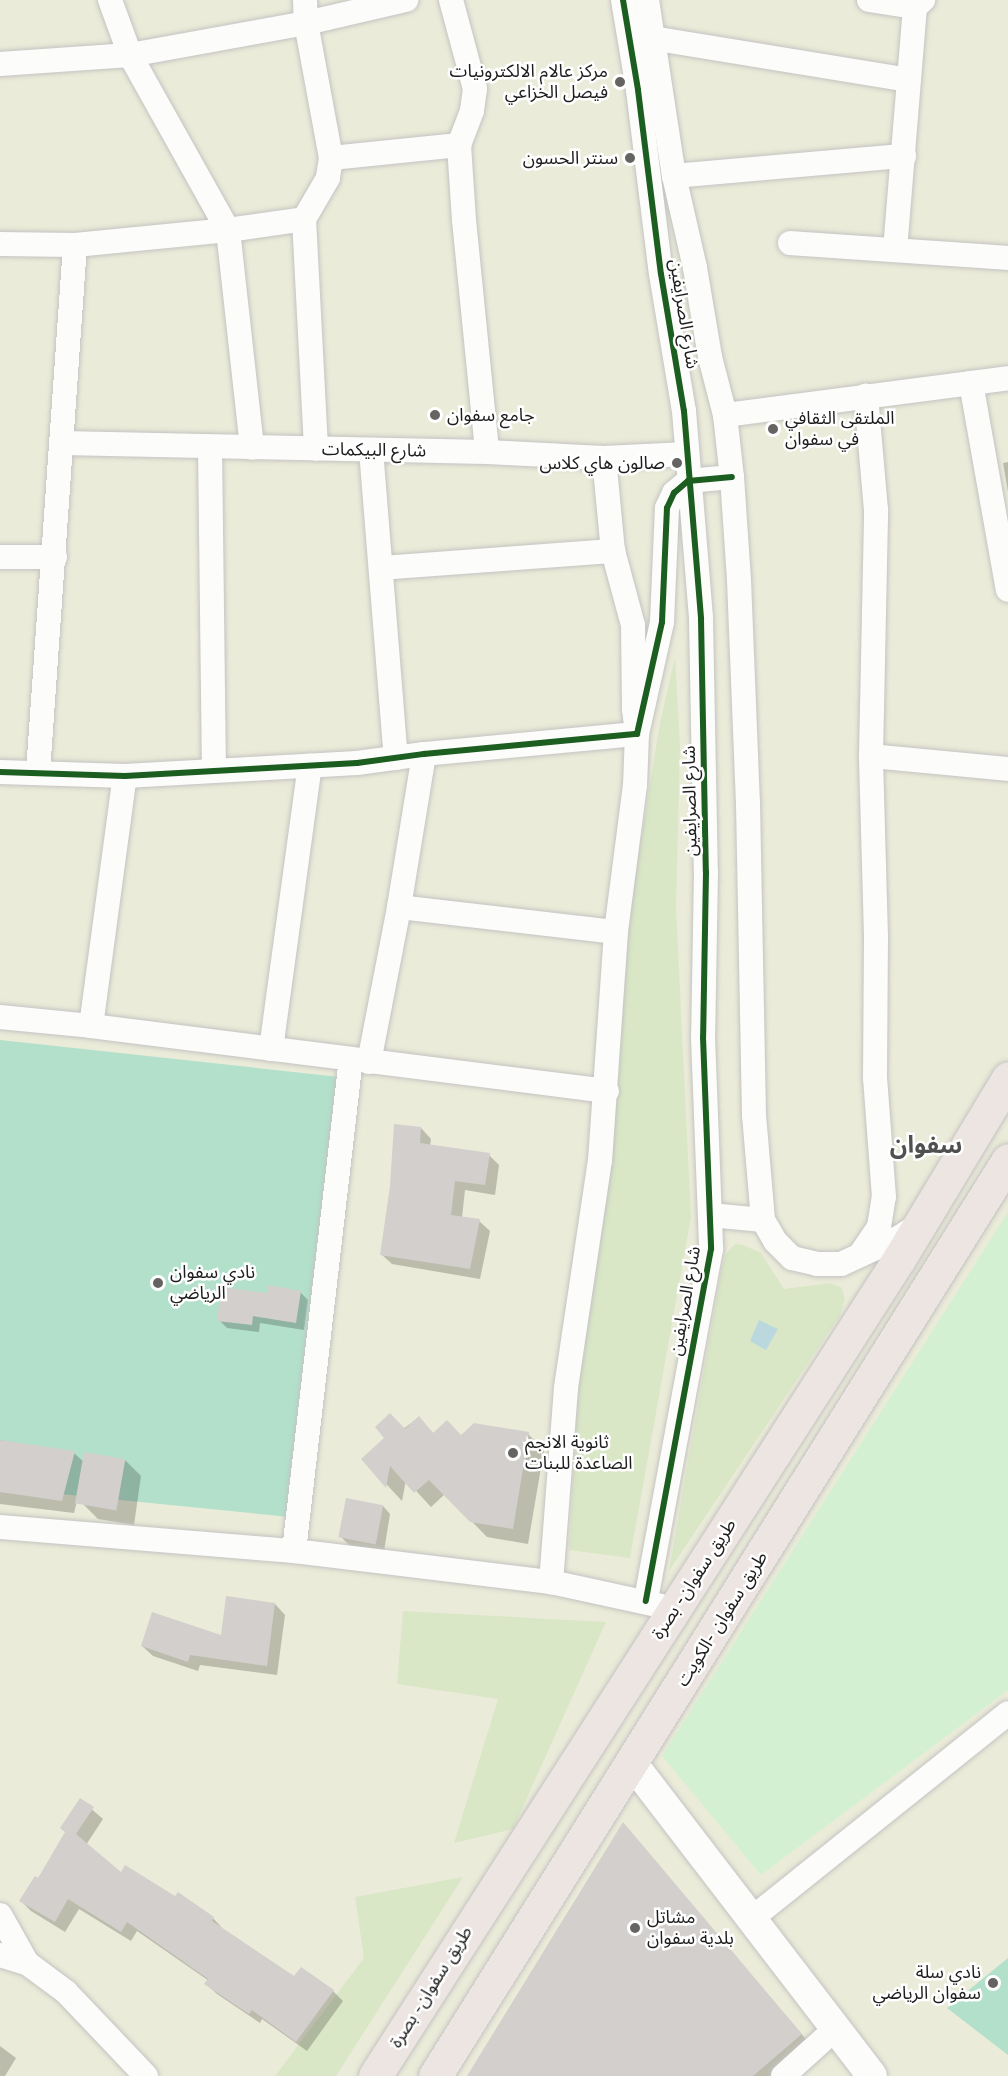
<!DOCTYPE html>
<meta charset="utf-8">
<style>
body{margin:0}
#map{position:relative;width:1008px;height:2076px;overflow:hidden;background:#ebe9e6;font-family:"Varela Round","Noto Sans Arabic",sans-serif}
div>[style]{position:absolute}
.farmland>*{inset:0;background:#ebebd9;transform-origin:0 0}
.grass>*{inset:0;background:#d9e7c6}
.park>*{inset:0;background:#d4f0d3}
.pitch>*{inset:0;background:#b2e0cb}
.water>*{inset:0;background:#bad8dd}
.shadow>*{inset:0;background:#0003}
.building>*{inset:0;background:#d2cfcd;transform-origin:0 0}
.roads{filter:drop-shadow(0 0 2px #c4c3c2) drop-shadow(0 0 2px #c4c3c2)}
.minor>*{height:24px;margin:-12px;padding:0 12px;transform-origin:12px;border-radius:12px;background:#fcfcfb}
.tertiary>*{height:30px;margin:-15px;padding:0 15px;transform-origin:15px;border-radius:15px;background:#fcfcfb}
.trunk>*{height:33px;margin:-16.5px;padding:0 16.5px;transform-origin:16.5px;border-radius:16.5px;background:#ece5e2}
.cycleway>*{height:6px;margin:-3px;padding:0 3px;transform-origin:3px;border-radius:3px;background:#1b5e20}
.dots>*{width:16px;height:16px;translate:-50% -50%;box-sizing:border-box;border:3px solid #fff;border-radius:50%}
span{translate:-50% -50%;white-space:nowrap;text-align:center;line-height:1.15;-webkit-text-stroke:5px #fff;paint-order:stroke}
.poi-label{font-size:18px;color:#1d1d1d}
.right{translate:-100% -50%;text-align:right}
.left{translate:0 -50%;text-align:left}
.street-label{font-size:18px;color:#1d1d1d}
.district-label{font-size:24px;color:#505050;font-weight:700}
</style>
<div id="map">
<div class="farmland">
<i style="left:0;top:0;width:1008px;height:2076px"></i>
</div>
<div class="grass">
<i style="clip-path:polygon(675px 657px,680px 747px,676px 908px,691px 1217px,630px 1558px,569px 1550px,578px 1393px,607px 1162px,630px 908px,660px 723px)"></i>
<i style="clip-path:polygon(735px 1244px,743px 1245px,761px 1253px,784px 1289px,830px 1283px,842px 1288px,845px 1299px,840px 1315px,669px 1571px,722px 1267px,725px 1255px)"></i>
<i style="clip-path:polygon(403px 1611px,606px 1622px,513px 1829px,454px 1843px,498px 1699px,397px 1684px)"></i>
<i style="clip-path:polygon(463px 1877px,336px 2076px,275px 2076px,364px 1958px,355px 1897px)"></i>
</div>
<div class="park">
<i style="clip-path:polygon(1008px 1212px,1008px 1690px,761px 1875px,662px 1756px)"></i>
</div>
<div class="pitch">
<i style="clip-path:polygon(0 1040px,340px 1077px,290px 1517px,0 1488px)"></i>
<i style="clip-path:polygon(1008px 1958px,1008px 2055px,947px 2008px)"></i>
</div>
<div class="water">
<i style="clip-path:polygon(759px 1320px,778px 1329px,766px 1350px,750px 1341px)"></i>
</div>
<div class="shadow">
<i style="clip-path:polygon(1008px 462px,1008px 492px,1003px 463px)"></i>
<i style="clip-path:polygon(421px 1128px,431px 1139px,430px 1146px,489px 1155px,499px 1165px,495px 1195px,465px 1190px,462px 1218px,479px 1221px,490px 1231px,480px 1279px,392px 1264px,381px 1254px)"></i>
<i style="clip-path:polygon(300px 1292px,308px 1300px,304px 1330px,260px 1323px,259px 1332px,227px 1328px,219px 1320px,268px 1294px)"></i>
<i style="clip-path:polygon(418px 1418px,434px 1434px,462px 1436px,528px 1434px,544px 1450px,528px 1544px,487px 1537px,445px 1494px,431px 1507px,406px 1480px,402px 1501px,363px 1459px)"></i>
<i style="clip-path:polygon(0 1440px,74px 1453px,85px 1463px,125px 1460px,141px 1476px,134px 1525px,98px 1519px,82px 1503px,81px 1485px,74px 1513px,0 1504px)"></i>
<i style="clip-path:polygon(383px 1506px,390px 1514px,384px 1551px,349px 1545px,341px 1537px)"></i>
<i style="clip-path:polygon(275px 1604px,285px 1615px,277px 1675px,200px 1665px,198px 1671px,153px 1656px,142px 1646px,222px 1637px)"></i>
<i style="clip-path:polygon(81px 1800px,103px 1819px,86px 1845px,121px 1875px,213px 1918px,223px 1929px,295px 1978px,333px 1991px,343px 2001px,307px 2051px,262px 2019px,260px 2023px,217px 1994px,206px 1984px,209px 1981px,137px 1931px,131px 1941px,79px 1909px,65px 1932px,31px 1911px,21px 1901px,38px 1880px,67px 1833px)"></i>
<i style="clip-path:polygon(623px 1825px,816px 2051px,786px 2076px,468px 2076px)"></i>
<i style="clip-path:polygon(0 2046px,16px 2058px,5px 2076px,0 2076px)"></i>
</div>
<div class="building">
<i style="clip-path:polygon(394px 1124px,421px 1127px,420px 1143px,490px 1153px,485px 1185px,455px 1181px,451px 1215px,480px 1219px,470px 1269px,380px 1255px,390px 1186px)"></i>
<i style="clip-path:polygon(268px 1285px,301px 1291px,296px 1323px,253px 1316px,252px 1325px,217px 1321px,221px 1287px,267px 1293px)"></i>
<i style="clip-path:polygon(390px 1413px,405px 1429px,419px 1416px,433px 1433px,447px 1420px,461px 1435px,474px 1423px,529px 1432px,513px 1529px,470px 1522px,429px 1480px,414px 1493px,390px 1466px,386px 1488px,361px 1459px,384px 1438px,375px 1427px)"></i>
<i style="clip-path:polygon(0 1440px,75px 1451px,62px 1501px,0 1492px)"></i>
<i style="left:84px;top:1452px;width:42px;height:52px;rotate:10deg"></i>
<i style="left:346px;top:1498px;width:38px;height:40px;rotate:11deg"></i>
<i style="clip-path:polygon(226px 1596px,275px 1603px,267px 1666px,190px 1655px,188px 1662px,141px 1646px,152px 1612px,221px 1635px)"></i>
<i style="clip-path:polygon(80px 1798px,94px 1807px,76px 1834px,121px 1872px,125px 1865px,175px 1896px,178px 1892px,214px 1917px,212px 1921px,294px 1976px,301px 1967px,334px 1990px,296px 2042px,252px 2010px,249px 2014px,204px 1984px,208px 1979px,127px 1922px,121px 1932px,68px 1899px,55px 1922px,19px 1901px,35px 1876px,38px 1878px,65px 1832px,60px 1828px)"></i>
<i style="clip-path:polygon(623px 1822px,802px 2034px,753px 2076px,467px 2076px)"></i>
</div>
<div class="roads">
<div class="minor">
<i style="left:110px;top:0;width:59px;rotate:70deg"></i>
<i style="left:130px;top:55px;width:201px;rotate:60.8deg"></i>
<i style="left:228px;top:230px;width:219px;rotate:83.7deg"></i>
<i style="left:305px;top:0;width:23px;rotate:88deg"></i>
<i style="left:306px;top:23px;width:137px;rotate:79.5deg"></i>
<i style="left:331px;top:158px;width:20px;rotate:99deg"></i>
<i style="left:328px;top:178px;width:48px;rotate:120.3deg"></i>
<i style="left:304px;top:219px;width:230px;rotate:87deg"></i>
<i style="left:451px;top:0;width:92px;rotate:74.9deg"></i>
<i style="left:475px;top:89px;width:22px;rotate:98deg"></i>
<i style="left:472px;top:111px;width:36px;rotate:111deg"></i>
<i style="left:459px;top:145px;width:75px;rotate:86.2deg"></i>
<i style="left:464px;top:220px;width:233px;rotate:84.3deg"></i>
<i style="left:623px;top:0;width:91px;rotate:80.5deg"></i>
<i style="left:638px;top:90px;width:185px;rotate:82.9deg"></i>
<i style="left:661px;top:274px;width:139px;rotate:80.5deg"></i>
<i style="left:684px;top:411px;width:209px;rotate:85.3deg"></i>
<i style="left:701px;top:619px;width:253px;rotate:88.9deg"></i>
<i style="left:706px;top:872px;width:165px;rotate:91deg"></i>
<i style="left:703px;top:1037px;width:212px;rotate:87.8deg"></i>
<i style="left:711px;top:1249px;width:358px;rotate:100.5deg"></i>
<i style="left:647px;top:0;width:178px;rotate:81.3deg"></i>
<i style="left:674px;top:176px;width:94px;rotate:77.1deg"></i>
<i style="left:695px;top:268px;width:90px;rotate:80.4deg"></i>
<i style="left:710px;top:357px;width:60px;rotate:75.5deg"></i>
<i style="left:725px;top:415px;width:62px;rotate:83.6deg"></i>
<i style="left:732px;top:477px;width:103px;rotate:86.1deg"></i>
<i style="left:739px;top:580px;width:223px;rotate:87.7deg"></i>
<i style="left:748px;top:803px;width:312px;rotate:88.9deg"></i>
<i style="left:754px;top:1115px;width:105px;rotate:85.1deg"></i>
<i style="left:763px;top:1220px;width:24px;rotate:60deg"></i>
<i style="left:775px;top:1241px;width:24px;rotate:45deg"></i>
<i style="left:792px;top:1258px;width:26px;rotate:13deg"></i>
<i style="left:817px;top:1264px;width:24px"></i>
<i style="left:841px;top:1264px;width:65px;rotate:-24.6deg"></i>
<i style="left:900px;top:1237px;width:23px;rotate:-34deg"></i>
<i style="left:869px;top:0;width:47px;rotate:8.7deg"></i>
<i style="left:915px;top:7px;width:11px;rotate:-41deg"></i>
<i style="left:652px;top:38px;width:260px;rotate:9.3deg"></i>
<i style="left:0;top:64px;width:130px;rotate:-4deg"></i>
<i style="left:130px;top:55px;width:179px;rotate:-10.3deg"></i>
<i style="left:306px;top:23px;width:103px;rotate:-13deg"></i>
<i style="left:331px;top:158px;width:129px;rotate:-5.8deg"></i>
<i style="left:674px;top:176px;width:231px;rotate:-5deg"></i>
<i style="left:790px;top:243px;width:219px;rotate:3.9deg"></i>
<i style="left:0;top:244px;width:75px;rotate:0.8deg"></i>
<i style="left:75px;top:245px;width:154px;rotate:-5.6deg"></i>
<i style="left:228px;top:230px;width:77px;rotate:-8.2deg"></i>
<i style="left:895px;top:250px;width:244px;rotate:-85.3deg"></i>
<i style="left:971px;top:383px;width:210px;rotate:79.9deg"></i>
<i style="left:725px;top:415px;width:285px;rotate:-7.4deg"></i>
<i style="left:62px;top:443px;width:425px;rotate:1.2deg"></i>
<i style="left:487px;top:452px;width:117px;rotate:2.9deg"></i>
<i style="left:604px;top:458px;width:83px;rotate:-2.8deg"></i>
<i style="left:210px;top:447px;width:324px;rotate:89.3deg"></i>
<i style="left:371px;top:450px;width:309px;rotate:85.4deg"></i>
<i style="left:604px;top:458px;width:93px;rotate:84.5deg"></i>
<i style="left:0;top:557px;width:55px"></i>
<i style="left:381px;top:568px;width:233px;rotate:-4.2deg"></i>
<i style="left:613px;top:551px;width:77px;rotate:74.9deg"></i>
<i style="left:633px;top:625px;width:84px;rotate:89.3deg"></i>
<i style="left:634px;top:709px;width:25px;rotate:83deg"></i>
<i style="left:637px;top:734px;width:51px;rotate:92.2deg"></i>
<i style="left:635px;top:785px;width:148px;rotate:97.4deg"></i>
<i style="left:616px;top:932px;width:229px;rotate:94deg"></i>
<i style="left:600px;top:1160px;width:231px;rotate:98.5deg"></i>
<i style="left:566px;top:1388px;width:195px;rotate:94.4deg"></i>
<i style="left:871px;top:756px;width:138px;rotate:5.4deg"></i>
<i style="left:0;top:772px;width:125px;rotate:1.8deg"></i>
<i style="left:125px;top:776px;width:232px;rotate:-3.2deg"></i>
<i style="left:357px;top:763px;width:68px;rotate:-7.7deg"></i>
<i style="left:424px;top:754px;width:214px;rotate:-5.4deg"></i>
<i style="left:637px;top:734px;width:115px;rotate:-77.4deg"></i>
<i style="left:662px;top:622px;width:114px;rotate:-87.5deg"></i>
<i style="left:667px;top:508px;width:17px;rotate:-65deg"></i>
<i style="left:674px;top:493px;width:18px;rotate:-41deg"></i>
<i style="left:688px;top:481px;width:44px;rotate:-5.2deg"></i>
<i style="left:38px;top:772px;width:528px;rotate:-85.98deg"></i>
<i style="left:399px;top:907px;width:218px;rotate:6.6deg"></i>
<i style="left:0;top:1017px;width:91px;rotate:5.6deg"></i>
<i style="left:91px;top:1026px;width:520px;rotate:7.18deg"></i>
<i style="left:91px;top:1026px;width:252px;rotate:-82.3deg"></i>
<i style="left:271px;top:1049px;width:286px;rotate:-82.2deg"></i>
<i style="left:369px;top:1062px;width:158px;rotate:-79deg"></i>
<i style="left:399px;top:907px;width:155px;rotate:-80.7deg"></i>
<i style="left:710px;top:1215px;width:53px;rotate:5.4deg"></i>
<i style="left:862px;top:1252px;width:30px;rotate:-56deg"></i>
<i style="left:879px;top:1227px;width:30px;rotate:-81deg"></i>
<i style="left:884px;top:1197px;width:119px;rotate:-94.3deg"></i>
<i style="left:875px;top:1078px;width:141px;rotate:-89.6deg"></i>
<i style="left:876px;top:937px;width:181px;rotate:-91.6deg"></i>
<i style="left:871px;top:756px;width:246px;rotate:-88.8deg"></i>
<i style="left:876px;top:510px;width:115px;rotate:-95deg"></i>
<i style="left:0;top:1527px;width:295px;rotate:4.7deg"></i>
<i style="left:294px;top:1551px;width:259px;rotate:6.9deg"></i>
<i style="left:551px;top:1582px;width:113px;rotate:12.3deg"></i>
<i style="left:294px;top:1551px;width:495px;rotate:-83.4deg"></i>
<i style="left:0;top:1915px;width:55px;rotate:60.6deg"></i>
<i style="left:751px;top:1919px;width:329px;rotate:-38.7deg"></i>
<i style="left:0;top:1955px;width:28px;rotate:17deg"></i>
<i style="left:27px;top:1963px;width:49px;rotate:36.6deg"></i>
<i style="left:66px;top:1992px;width:116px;rotate:46.4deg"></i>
<i style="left:783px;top:2076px;width:70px;rotate:-42.1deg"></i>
</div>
<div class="tertiary">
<i style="left:632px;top:1763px;width:394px;rotate:52.5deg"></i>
</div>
<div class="trunk">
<i style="left:375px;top:2076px;width:971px;rotate:-57.33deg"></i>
<i style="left:899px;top:1259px;width:211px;rotate:-58.9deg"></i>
<i style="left:435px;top:2076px;width:1080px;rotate:-57.97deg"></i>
</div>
</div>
<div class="cycleway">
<i style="left:623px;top:0;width:91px;rotate:80.5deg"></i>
<i style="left:638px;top:90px;width:185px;rotate:82.9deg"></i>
<i style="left:661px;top:274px;width:139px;rotate:80.5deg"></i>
<i style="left:684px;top:411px;width:209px;rotate:85.3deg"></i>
<i style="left:701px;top:619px;width:253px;rotate:88.9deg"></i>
<i style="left:706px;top:872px;width:165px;rotate:91deg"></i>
<i style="left:703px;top:1037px;width:212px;rotate:87.8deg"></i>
<i style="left:711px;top:1249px;width:358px;rotate:100.5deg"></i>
<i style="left:0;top:772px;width:125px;rotate:1.8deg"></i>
<i style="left:125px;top:776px;width:232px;rotate:-3.2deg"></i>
<i style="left:357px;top:763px;width:68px;rotate:-7.7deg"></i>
<i style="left:424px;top:754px;width:214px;rotate:-5.4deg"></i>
<i style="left:637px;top:734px;width:115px;rotate:-77.4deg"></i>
<i style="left:662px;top:622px;width:114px;rotate:-87.5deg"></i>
<i style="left:667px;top:508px;width:17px;rotate:-65deg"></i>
<i style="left:674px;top:493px;width:18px;rotate:-41deg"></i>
<i style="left:688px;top:481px;width:44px;rotate:-5.2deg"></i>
</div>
<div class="dots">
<i style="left:620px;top:82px;background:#656463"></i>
<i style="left:630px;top:158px;background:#656463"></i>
<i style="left:435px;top:415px;background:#656463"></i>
<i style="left:773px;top:429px;background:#656463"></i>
<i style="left:677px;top:463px;background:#656463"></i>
<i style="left:158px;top:1283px;background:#656463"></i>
<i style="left:513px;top:1453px;background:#656463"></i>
<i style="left:635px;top:1928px;background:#656463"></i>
<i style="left:993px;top:1983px;background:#656463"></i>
</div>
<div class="poi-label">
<span class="right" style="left:608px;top:82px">مركز عالام الالكترونيات<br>فيصل الخزاعي</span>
<span class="right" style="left:618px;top:158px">سنتر الحسون</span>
<span class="left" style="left:447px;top:415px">جامع سفوان</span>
<span class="left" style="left:785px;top:429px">الملتقى الثقافي<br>في سفوان</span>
<span class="right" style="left:665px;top:463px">صالون هاي كلاس</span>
<span class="left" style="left:170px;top:1283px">نادي سفوان<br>الرياضي</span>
<span class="left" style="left:525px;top:1453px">ثانوية الانجم<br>الصاعدة للبنات</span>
<span class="left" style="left:647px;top:1928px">مشاتل<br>بلدية سفوان</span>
<span class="right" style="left:981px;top:1983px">نادي سلة<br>سفوان الرياضي</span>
</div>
<div class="street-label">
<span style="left:684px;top:314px;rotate:81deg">شارع الصرايفين</span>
<span style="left:374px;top:450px;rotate:1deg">شارع البيكمات</span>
<span style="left:690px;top:801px;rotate:-91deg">شارع الصرايفين</span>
<span style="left:685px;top:1301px;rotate:-80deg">شارع الصرايفين</span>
<span style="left:694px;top:1579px;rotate:-57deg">طريق سفوان- بصرة</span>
<span style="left:722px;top:1619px;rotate:-58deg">طريق سفوان -الكويت</span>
<span style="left:431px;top:1987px;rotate:-58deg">طريق سفوان- بصرة</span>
</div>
<div class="district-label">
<span style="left:926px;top:1146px">سفوان</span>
</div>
</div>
